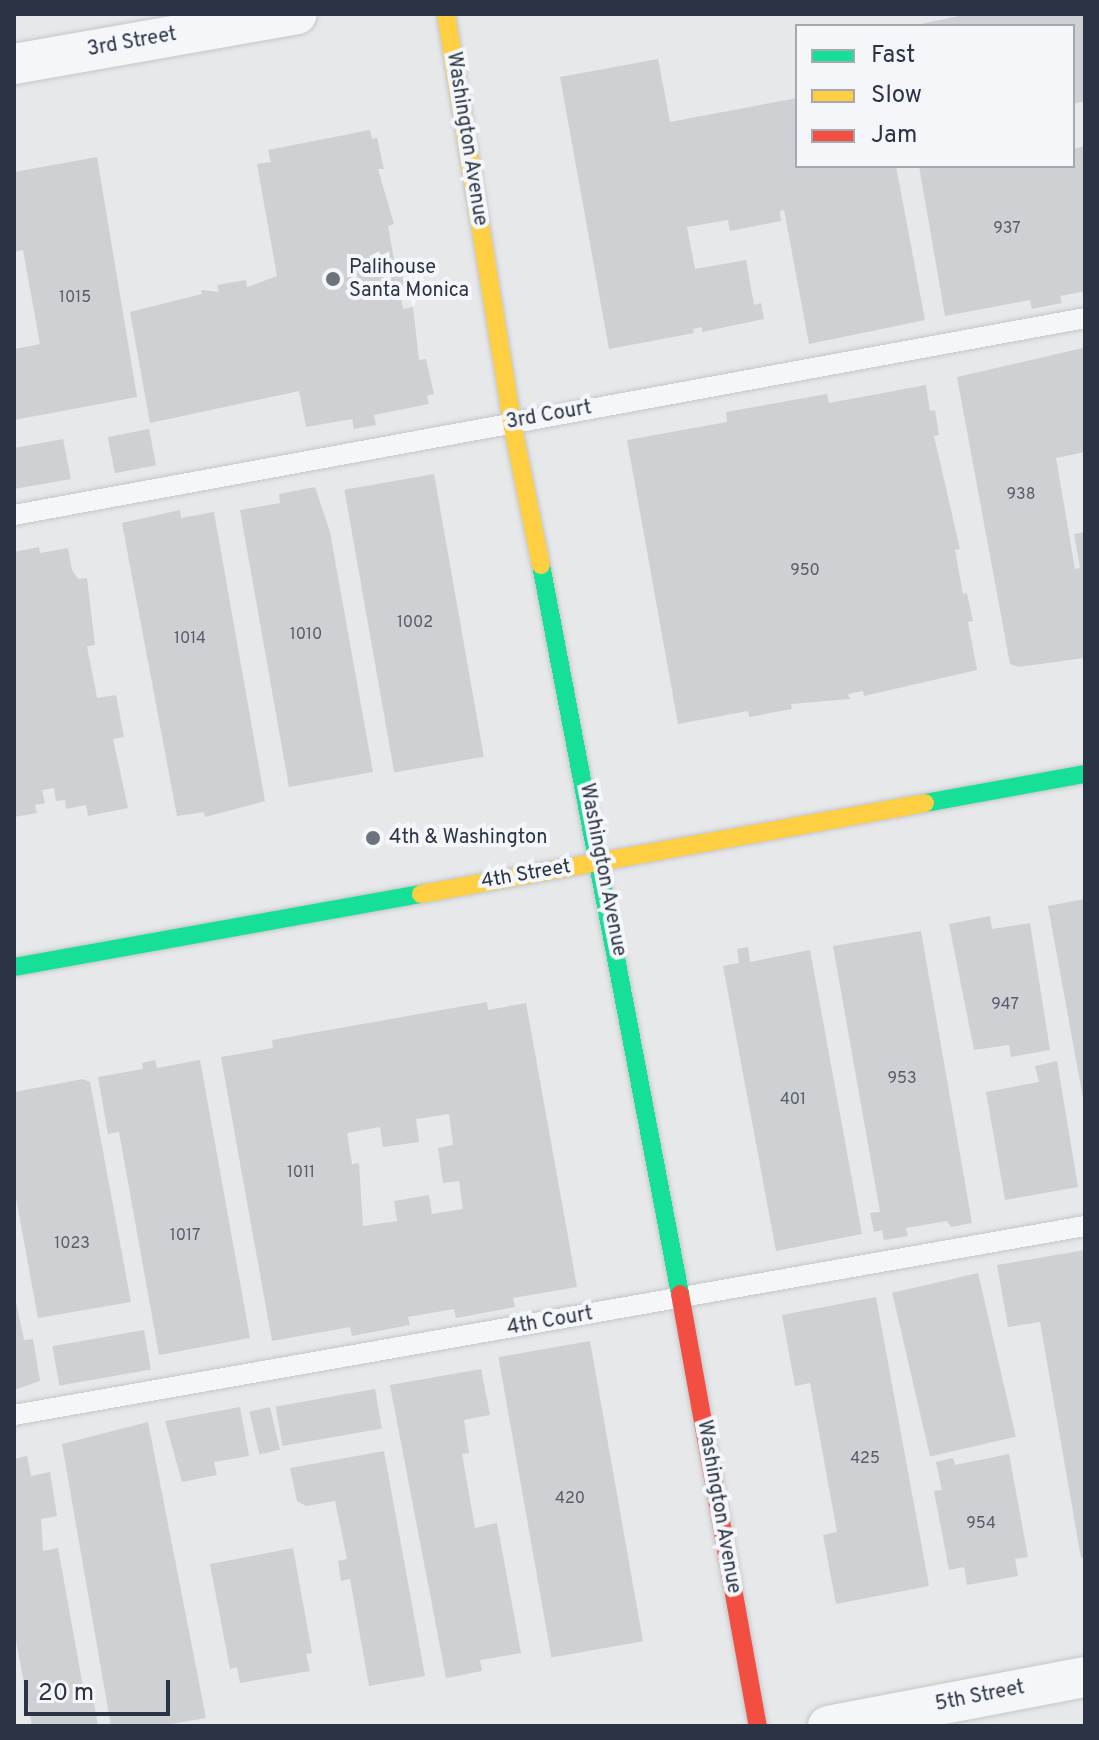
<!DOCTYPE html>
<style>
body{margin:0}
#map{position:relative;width:1099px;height:1740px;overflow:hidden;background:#e6e8ea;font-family:Overpass,sans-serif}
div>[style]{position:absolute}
.building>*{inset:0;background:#ced0d3;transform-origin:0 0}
.roads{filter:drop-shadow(0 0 2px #c4c6c8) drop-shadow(0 0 2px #c4c6c8)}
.lane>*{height:20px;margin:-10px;padding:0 10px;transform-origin:10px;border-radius:10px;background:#f5f6f7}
.street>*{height:40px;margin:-20px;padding:0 20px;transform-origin:20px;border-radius:20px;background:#f5f6f7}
.fast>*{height:18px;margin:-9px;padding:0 9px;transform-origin:9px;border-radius:9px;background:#16e098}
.slow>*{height:18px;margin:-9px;padding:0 9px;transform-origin:9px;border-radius:9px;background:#ffcf43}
.jam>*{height:18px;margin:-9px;padding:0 9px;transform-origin:9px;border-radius:9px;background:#f24e42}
.dots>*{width:22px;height:22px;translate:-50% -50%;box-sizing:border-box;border:4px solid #f4f6f9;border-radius:50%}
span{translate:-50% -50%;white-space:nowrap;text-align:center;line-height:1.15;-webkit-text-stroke:8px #f4f6f9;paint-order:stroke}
.number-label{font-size:16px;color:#545c69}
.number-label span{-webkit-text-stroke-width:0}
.street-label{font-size:20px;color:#2b3445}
.poi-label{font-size:20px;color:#2b3445}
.left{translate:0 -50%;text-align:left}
.frame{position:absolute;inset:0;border:16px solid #2b3445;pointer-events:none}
.legend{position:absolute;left:795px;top:24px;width:280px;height:144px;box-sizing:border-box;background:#f4f6f9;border:2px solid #a4a8b1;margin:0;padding:10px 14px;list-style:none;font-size:24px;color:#2b3445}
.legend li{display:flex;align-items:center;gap:16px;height:40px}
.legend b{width:40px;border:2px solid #a4a8b1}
.scale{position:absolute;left:24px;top:1680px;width:146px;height:36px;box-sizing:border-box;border:4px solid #2b3445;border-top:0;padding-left:10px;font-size:24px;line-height:28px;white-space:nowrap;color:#2b3445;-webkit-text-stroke:6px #f4f6f9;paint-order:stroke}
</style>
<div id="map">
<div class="building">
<i style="clip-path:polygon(968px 14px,1085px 14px,1085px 101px,1073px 104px,1073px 26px,911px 26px)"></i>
<i style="clip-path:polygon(658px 59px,670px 122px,797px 98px,797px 166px,896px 166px,925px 320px,809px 344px,784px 210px,780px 211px,781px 221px,730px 231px,728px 220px,687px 227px,695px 269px,746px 260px,754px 305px,761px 303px,764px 319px,702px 332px,702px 327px,693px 329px,694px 333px,609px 349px,560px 77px)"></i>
<i style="clip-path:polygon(370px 130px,372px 139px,377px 138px,384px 169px,378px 169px,394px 224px,388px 226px,397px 276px,403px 275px,406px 291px,400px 292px,403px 309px,413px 307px,419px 360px,426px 359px,434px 394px,427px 396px,429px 404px,374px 415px,376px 425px,354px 429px,352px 419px,306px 427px,299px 391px,150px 423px,130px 312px,202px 294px,201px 290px,219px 292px,217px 285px,246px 280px,247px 287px,277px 276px,257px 164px,271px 162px,268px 150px)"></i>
<i style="clip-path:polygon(1085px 146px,1085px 291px,1060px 296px,1062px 303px,1032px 309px,1030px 300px,945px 316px,919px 166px,1073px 166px,1073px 149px)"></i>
<i style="clip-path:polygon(97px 157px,137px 397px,14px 420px,14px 349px,40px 344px,23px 250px,14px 252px,14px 172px)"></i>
<i style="clip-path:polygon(1083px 348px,1085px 452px,1056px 458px,1075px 569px,1080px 568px,1074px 534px,1085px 532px,1085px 658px,1018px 667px,1010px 664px,957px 377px)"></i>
<i style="clip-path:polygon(926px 385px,930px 411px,935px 410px,939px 435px,934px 436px,960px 549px,955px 550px,963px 594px,967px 593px,973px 621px,968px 622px,977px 670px,864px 696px,863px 691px,848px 694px,850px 699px,791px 704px,792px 709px,749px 717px,748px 711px,678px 724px,627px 440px,727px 422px,726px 412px,827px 394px,829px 403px)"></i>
<i style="left:149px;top:429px;width:37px;height:42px;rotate:79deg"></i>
<i style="clip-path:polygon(63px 439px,71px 479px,14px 489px,14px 448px)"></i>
<i style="left:434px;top:474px;width:287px;height:91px;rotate:80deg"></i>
<i style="clip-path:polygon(315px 487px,330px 532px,373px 772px,289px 787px,240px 510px,280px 503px,279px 494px)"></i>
<i style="clip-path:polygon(180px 510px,181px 518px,214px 512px,265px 801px,205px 817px,204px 812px,177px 816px,122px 523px)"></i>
<i style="clip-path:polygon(39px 547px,40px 553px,68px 548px,72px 570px,78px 579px,87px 578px,95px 645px,87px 646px,97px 698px,116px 695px,124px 737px,113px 739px,128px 808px,88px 816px,86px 805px,66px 809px,65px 800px,56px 801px,54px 788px,42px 790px,45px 803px,35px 805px,37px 813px,14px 817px,14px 552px)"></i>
<i style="clip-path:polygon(1085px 899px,1085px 1098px,1083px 1098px,1048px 906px)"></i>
<i style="clip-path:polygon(990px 916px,992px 929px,1030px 923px,1050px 1050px,1011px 1057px,1009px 1045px,974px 1050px,949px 924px)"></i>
<i style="clip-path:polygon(921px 931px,972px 1223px,951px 1227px,947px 1221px,906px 1228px,908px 1236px,884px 1240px,882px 1230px,874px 1232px,870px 1213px,880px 1212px,833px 946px)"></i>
<i style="clip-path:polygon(748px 947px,750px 962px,810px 950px,862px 1234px,776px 1251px,723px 966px,739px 963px,737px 949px)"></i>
<i style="clip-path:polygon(evenodd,487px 1002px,488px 1010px,526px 1003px,577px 1287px,513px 1298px,515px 1307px,456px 1318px,454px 1309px,408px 1317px,410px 1325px,352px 1336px,350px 1327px,272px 1341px,221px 1057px,273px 1048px,272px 1040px,487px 1002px,449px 1114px,453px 1145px,438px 1148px,443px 1183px,459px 1181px,463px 1209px,432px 1214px,429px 1195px,394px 1201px,397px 1221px,363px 1226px,359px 1163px,352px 1164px,347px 1133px,380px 1127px,383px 1147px,419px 1142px,416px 1119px,449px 1114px)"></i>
<i style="clip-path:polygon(155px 1060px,157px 1068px,200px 1060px,250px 1338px,159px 1355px,119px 1132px,108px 1134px,98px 1077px,143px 1069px,142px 1063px)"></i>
<i style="clip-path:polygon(1057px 1061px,1078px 1187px,1005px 1200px,986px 1092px,1039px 1082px,1035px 1066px)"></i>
<i style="clip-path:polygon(83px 1079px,90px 1082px,131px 1302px,38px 1318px,14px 1187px,14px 1092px)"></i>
<i style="clip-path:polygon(1085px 1250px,1085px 1557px,1081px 1558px,1040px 1322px,1008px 1327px,997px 1265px)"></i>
<i style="left:978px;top:1273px;width:168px;height:88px;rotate:77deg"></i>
<i style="clip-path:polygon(14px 1292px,24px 1340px,33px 1339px,40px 1381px,14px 1390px)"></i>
<i style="clip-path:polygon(876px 1297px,929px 1586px,836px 1604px,823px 1535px,837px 1532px,810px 1383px,795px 1386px,782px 1315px)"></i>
<i style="left:144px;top:1330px;width:40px;height:93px;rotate:80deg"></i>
<i style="left:590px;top:1341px;width:305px;height:93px;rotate:80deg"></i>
<i style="clip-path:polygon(481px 1369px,490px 1415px,464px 1420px,469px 1453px,462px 1454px,475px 1528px,497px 1523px,521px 1653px,480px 1660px,482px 1671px,446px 1678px,390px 1385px)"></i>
<i style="left:375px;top:1389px;width:40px;height:101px;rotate:80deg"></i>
<i style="clip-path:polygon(240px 1407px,249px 1456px,214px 1462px,217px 1475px,182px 1482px,165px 1421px)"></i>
<i style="left:270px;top:1407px;width:44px;height:21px;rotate:77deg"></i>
<i style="clip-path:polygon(148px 1422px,206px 1718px,159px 1726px,111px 1726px,62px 1444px)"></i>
<i style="clip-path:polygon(384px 1451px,425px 1676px,369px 1686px,350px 1579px,341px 1581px,338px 1561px,347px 1559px,335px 1501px,306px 1506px,297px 1501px,290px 1468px)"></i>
<i style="clip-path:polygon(1009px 1454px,1028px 1557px,1015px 1559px,1018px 1576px,967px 1585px,964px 1567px,949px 1570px,934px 1491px,942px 1490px,936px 1462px,953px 1458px,955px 1465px)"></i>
<i style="clip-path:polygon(27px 1456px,31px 1476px,50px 1472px,57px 1516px,41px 1519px,43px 1551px,58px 1548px,84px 1692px,92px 1691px,98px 1726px,32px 1726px,14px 1630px,14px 1459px)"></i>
<i style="clip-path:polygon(293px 1548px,312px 1653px,306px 1654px,310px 1671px,240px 1683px,237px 1667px,230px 1669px,210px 1564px)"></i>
</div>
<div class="roads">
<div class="lane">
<i style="left:14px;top:515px;width:1089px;rotate:-10.42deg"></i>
<i style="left:14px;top:1415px;width:1088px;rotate:-10.01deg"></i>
</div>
<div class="street">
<i style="left:14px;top:64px;width:287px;rotate:-10deg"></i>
<i style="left:828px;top:1726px;width:262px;rotate:-10.8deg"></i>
</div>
<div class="fast">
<i style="left:541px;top:565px;width:742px;rotate:79.2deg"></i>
<i style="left:925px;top:803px;width:163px;rotate:-10.3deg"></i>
<i style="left:14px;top:967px;width:413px;rotate:-10.2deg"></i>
</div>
<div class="slow">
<i style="left:446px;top:14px;width:414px;rotate:80.8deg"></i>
<i style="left:512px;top:423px;width:145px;rotate:78.5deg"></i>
<i style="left:421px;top:894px;width:512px;rotate:-10.23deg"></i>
</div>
<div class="jam">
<i style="left:680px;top:1294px;width:439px;rotate:79.8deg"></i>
</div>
</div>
<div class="dots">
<i style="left:333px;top:279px;background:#6c737f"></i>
<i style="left:373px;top:838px;background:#6c737f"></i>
</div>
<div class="number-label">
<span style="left:1007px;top:229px">937</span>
<span style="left:75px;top:298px">1015</span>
<span style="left:1021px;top:495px">938</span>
<span style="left:805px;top:571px">950</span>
<span style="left:415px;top:623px">1002</span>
<span style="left:306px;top:635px">1010</span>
<span style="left:190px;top:639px">1014</span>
<span style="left:1005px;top:1005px">947</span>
<span style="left:902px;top:1079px">953</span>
<span style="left:793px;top:1100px">401</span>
<span style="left:301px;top:1173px">1011</span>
<span style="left:185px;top:1236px">1017</span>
<span style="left:72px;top:1244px">1023</span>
<span style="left:865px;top:1459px">425</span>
<span style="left:570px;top:1499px">420</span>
<span style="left:981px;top:1524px">954</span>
</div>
<div class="street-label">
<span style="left:132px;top:43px;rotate:-10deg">3rd Street</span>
<span style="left:466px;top:139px;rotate:81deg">Washington Avenue</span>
<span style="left:549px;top:416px;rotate:-10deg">3rd Court</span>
<span style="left:602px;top:870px;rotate:79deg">Washington Avenue</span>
<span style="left:526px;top:875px;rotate:-10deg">4th Street</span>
<span style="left:550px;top:1322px;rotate:-10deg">4th Court</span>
<span style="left:718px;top:1507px;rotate:80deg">Washington Avenue</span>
<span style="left:980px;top:1697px;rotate:-11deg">5th Street</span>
</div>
<div class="poi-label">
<span class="left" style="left:349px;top:280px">Palihouse<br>Santa Monica</span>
<span class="left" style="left:389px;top:838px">4th &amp; Washington</span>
</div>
<div class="frame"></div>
<ul class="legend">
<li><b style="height:10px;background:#16e098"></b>Fast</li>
<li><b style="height:10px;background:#ffcf43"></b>Slow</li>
<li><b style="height:10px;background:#f24e42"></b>Jam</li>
</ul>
<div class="scale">20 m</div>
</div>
